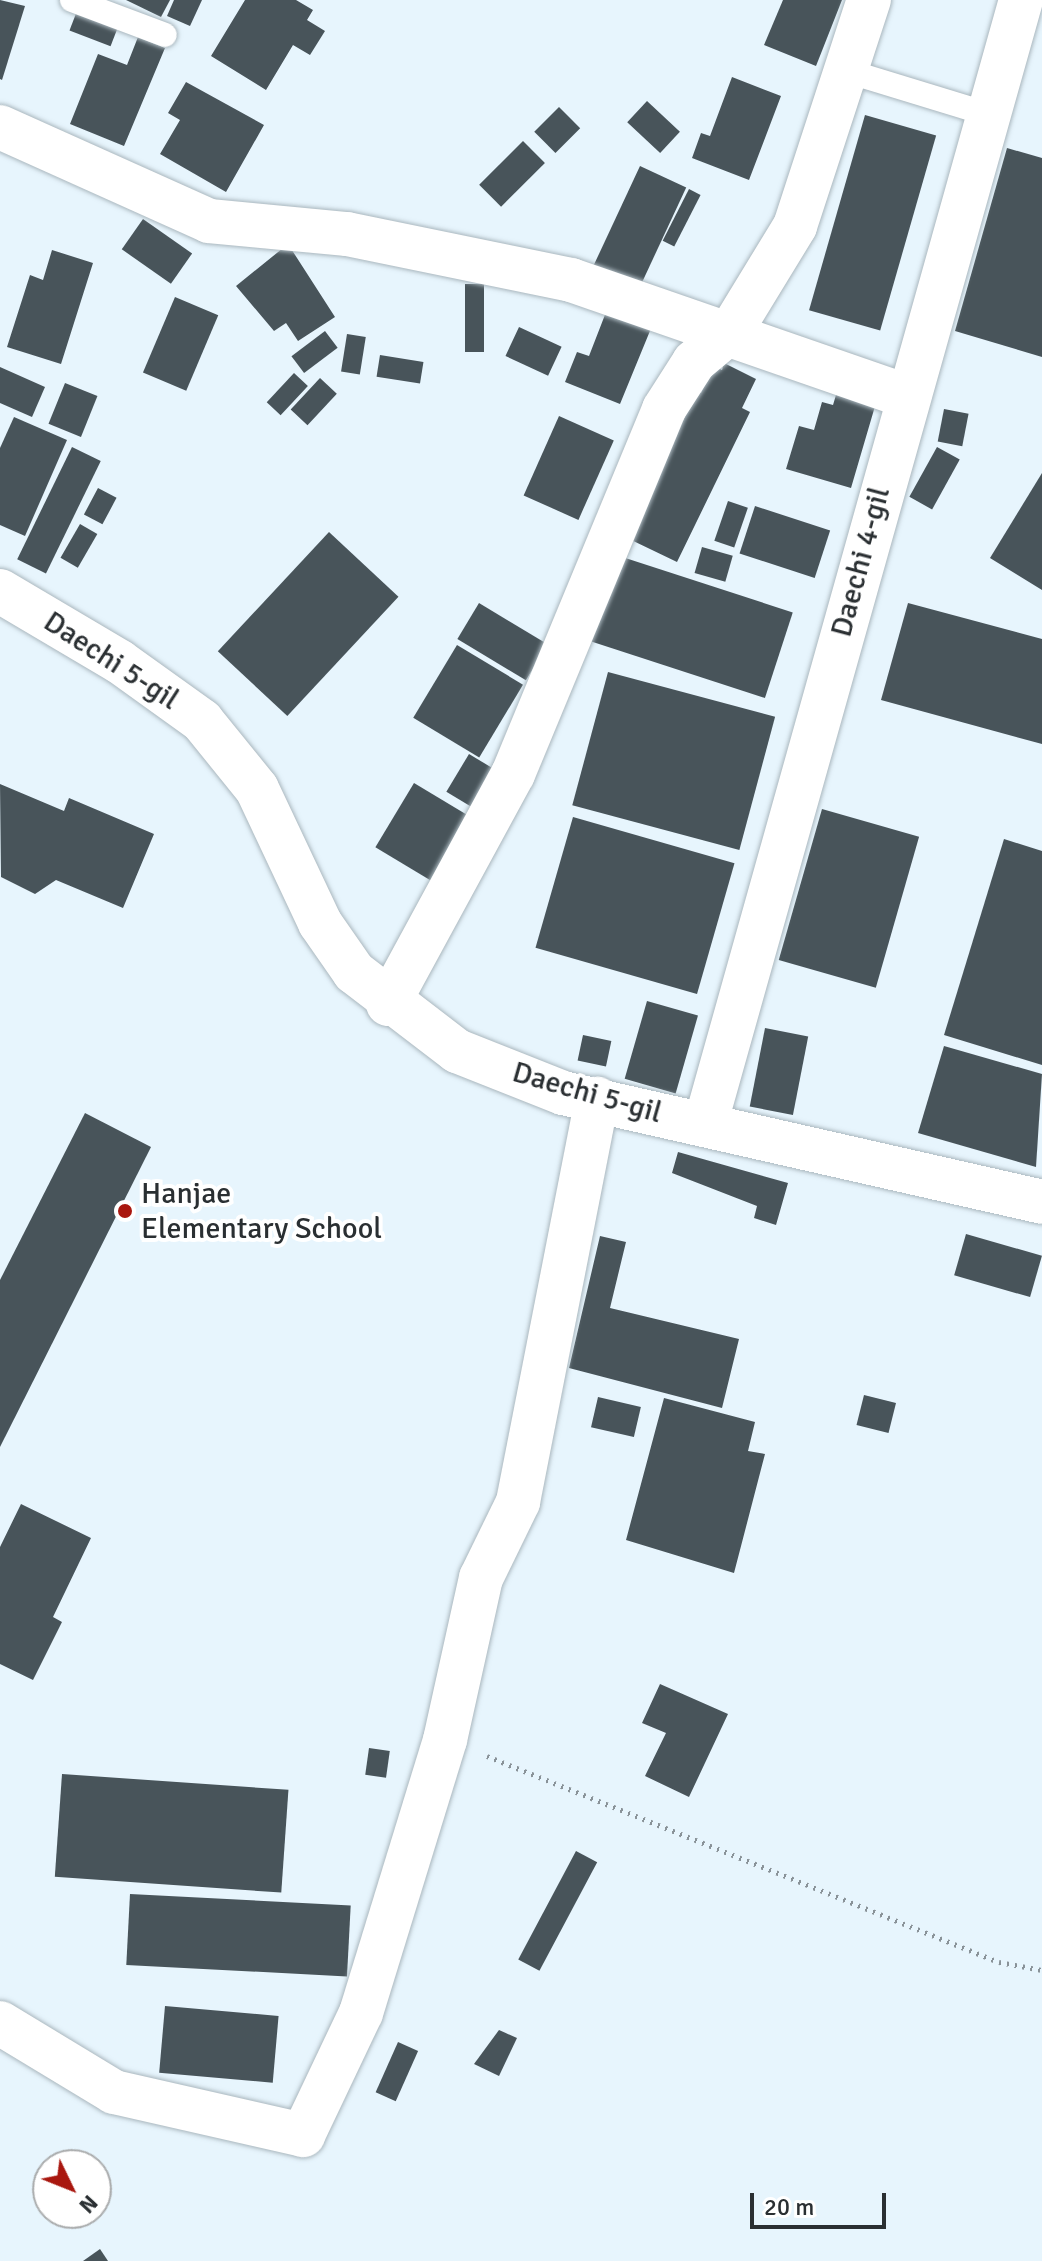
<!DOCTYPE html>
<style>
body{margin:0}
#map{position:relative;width:1042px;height:2261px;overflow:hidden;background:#e7f5fd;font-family:Signika,sans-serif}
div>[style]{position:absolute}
.building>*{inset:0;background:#48545a;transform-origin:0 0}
.path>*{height:5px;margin-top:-2.5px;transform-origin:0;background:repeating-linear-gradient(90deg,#899298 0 2px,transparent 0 8px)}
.roads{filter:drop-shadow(0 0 2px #aab7be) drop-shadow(0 0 2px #aab7be)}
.service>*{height:24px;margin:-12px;padding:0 12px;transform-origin:12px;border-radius:12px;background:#fff}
.minor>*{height:44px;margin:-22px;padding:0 22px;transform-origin:22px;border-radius:22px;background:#fff}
.dots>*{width:22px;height:22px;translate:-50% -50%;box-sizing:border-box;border:4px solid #fff;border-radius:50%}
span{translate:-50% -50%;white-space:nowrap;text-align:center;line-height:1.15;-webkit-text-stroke:8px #fff;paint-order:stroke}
.street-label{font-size:30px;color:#2a2f32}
.poi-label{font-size:30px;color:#2a2f32}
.left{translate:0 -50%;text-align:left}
.north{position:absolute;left:32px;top:2149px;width:80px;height:80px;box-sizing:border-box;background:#fff;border:2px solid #aaacad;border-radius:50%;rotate:133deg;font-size:22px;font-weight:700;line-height:32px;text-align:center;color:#2a2f32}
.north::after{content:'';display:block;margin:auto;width:28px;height:36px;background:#a9170f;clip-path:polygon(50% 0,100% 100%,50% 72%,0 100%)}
.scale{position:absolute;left:750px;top:2193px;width:136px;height:36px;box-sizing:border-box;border:4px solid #2a2f32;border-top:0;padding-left:10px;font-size:24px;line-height:28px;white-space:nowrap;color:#2a2f32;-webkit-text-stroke:6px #fff;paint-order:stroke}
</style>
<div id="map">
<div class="building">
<i style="clip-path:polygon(0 0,25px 6px,2px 80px,0 79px)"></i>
<i style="clip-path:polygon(126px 0,170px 0,161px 17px)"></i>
<i style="clip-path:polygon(174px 0,202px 0,190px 26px,167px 16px)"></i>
<i style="clip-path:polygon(245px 0,296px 0,313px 10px,307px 20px,325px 31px,310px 55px,293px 45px,266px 90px,211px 56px)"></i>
<i style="clip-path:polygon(783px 0,842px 0,816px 66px,764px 45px)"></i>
<i style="left:77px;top:11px;width:44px;height:21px;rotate:21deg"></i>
<i style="clip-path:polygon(138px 37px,165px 48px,124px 146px,70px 124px,98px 54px,127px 65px)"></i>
<i style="clip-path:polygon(732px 77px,781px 96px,749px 180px,692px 158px,701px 133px,710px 136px)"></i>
<i style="clip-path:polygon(186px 82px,264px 125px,226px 192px,160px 154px,180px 120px,168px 113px)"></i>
<i style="left:647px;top:101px;width:45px;height:29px;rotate:43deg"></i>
<i style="left:559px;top:107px;width:30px;height:35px;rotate:45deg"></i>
<i style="left:865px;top:115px;width:74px;height:203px;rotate:16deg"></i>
<i style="left:523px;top:141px;width:31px;height:62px;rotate:45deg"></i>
<i style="clip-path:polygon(1007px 148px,1042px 158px,1042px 357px,955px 331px)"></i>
<i style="left:640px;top:166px;width:51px;height:111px;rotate:25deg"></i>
<i style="left:689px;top:189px;width:13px;height:58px;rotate:27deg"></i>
<i style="left:143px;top:219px;width:60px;height:37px;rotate:35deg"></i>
<i style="clip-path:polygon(288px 244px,335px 317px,298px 341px,286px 323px,274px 331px,236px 286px)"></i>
<i style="clip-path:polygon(52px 250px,93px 263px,61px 364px,7px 347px,30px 275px,43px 280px)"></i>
<i style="left:465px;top:284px;width:19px;height:68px"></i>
<i style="left:175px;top:297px;width:47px;height:82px;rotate:23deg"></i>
<i style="clip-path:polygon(608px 307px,652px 326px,620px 404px,565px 382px,577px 352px,589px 356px)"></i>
<i style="left:519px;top:327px;width:47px;height:32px;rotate:25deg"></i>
<i style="left:325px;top:331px;width:21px;height:42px;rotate:53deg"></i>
<i style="left:347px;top:334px;width:19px;height:38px;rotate:9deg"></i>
<i style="left:380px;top:355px;width:44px;height:22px;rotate:9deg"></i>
<i style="clip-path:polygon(724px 363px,756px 379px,742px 408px,750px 412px,677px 562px,625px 537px,695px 390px,701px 393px,714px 366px,722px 370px)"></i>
<i style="clip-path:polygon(0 367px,45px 387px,32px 417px,0 403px)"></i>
<i style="left:294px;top:373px;width:19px;height:40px;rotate:43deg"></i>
<i style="left:320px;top:378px;width:23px;height:43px;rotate:43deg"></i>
<i style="left:65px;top:383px;width:35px;height:44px;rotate:22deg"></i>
<i style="clip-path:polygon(836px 395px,878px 396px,851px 488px,786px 469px,799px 426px,814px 430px,822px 402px,833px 405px)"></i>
<i style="left:944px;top:409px;width:25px;height:33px;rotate:11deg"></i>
<i style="left:559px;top:416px;width:60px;height:87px;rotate:24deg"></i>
<i style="clip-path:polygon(14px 417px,67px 440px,25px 536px,0 525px,0 448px)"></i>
<i style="left:72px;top:447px;width:32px;height:125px;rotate:26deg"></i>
<i style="left:937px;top:447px;width:26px;height:57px;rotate:29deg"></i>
<i style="clip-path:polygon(1042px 473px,1042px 590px,990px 558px)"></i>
<i style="left:98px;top:488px;width:21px;height:30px;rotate:28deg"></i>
<i style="left:728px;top:501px;width:21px;height:42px;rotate:19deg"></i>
<i style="left:755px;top:506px;width:79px;height:50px;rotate:18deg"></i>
<i style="left:80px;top:524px;width:20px;height:39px;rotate:30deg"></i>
<i style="left:329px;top:532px;width:95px;height:163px;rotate:43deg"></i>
<i style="left:702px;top:547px;width:32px;height:27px;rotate:16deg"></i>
<i style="left:613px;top:554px;width:189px;height:90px;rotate:18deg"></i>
<i style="left:479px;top:603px;width:80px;height:42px;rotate:31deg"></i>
<i style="clip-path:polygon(908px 603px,1042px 639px,1042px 744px,881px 700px)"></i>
<i style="left:457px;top:645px;width:77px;height:85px;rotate:31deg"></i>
<i style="left:608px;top:672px;width:173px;height:138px;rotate:15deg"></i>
<i style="left:469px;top:754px;width:31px;height:44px;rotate:31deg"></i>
<i style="left:414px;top:783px;width:68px;height:75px;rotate:31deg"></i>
<i style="clip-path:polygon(0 784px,64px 811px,69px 798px,154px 834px,123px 908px,56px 880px,35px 894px,1px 877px)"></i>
<i style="left:822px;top:809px;width:101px;height:157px;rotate:16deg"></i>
<i style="left:573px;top:817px;width:168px;height:136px;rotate:16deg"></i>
<i style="clip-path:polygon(1004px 839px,1042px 851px,1042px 1065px,944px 1035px)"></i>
<i style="left:647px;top:1001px;width:53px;height:81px;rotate:16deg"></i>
<i style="left:765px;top:1028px;width:44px;height:80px;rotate:11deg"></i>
<i style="left:583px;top:1035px;width:29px;height:26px;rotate:12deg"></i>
<i style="clip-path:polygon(944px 1046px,1042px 1074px,1036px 1167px,918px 1133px)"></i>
<i style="clip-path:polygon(85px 1113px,151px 1147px,0 1447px,0 1280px)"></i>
<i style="clip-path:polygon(678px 1152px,788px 1183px,776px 1225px,754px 1218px,757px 1206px,672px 1173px)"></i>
<i style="left:966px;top:1234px;width:79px;height:43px;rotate:16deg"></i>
<i style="clip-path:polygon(600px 1236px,626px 1242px,610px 1308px,739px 1339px,722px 1408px,569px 1368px)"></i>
<i style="left:864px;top:1395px;width:33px;height:31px;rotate:14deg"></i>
<i style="left:598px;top:1397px;width:44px;height:31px;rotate:13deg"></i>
<i style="clip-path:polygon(664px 1398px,755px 1422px,748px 1451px,765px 1454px,734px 1573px,626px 1540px)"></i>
<i style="clip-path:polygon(21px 1504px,91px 1538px,53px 1617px,62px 1622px,33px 1680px,0 1664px,0 1547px)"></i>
<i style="clip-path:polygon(660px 1684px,728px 1714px,689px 1797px,645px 1776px,666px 1733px,642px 1723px)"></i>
<i style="left:369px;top:1748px;width:21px;height:27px;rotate:8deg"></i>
<i style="left:62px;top:1774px;width:227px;height:103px;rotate:4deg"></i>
<i style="left:576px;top:1851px;width:24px;height:123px;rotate:28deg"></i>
<i style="left:130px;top:1894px;width:221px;height:71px;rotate:3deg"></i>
<i style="left:165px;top:2006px;width:114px;height:67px;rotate:5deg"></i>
<i style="clip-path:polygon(499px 2030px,517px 2038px,499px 2076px,474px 2064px)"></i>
<i style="left:398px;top:2042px;width:22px;height:55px;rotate:24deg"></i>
<i style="clip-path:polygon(100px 2249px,108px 2261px,83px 2261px)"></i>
</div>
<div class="path">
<i style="left:487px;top:1756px;width:552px;rotate:21.92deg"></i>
<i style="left:999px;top:1962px;width:44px;rotate:10.5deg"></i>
</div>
<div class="roads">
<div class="service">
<i style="left:72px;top:0;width:99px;rotate:20.6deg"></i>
<i style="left:847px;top:71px;width:147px;rotate:17deg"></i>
</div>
<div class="minor">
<i style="left:0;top:127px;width:229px;rotate:24.2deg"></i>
<i style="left:209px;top:221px;width:139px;rotate:5.4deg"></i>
<i style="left:347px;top:234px;width:229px;rotate:11.6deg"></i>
<i style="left:571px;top:280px;width:355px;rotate:19.1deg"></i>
<i style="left:0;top:591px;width:139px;rotate:30.6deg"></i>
<i style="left:120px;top:662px;width:101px;rotate:35.7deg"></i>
<i style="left:202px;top:721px;width:87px;rotate:51deg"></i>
<i style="left:257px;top:789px;width:148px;rotate:64.8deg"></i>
<i style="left:320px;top:923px;width:60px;rotate:55.2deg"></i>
<i style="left:354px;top:972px;width:130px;rotate:37.5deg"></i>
<i style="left:457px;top:1051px;width:114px;rotate:21.6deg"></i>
<i style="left:563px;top:1093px;width:491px;rotate:12.8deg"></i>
<i style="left:388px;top:1004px;width:262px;rotate:-61.5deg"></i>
<i style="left:513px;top:774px;width:395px;rotate:-67.5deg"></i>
<i style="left:664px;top:409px;width:56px;rotate:-57.4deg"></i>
<i style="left:694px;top:362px;width:48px;rotate:-40deg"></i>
<i style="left:731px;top:331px;width:123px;rotate:-58.6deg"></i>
<i style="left:795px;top:226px;width:238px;rotate:-71.9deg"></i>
<i style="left:705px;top:1125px;width:1169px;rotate:-74.31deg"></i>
<i style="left:0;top:2023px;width:133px;rotate:31.2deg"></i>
<i style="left:114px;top:2092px;width:194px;rotate:12.8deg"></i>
<i style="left:303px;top:2135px;width:135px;rotate:-64.6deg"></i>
<i style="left:361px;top:2013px;width:286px;rotate:-72.9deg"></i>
<i style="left:445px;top:1740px;width:166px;rotate:-77.5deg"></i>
<i style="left:481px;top:1578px;width:85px;rotate:-64deg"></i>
<i style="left:518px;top:1502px;width:411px;rotate:-78.9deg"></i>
</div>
</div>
<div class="dots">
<i style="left:125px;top:1211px;background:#a9170f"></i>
</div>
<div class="street-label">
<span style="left:861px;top:562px;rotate:-75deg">Daechi 4-gil</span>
<span style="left:111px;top:661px;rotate:33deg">Daechi 5-gil</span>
<span style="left:587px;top:1093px;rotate:16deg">Daechi 5-gil</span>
</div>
<div class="poi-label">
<span class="left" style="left:141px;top:1211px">Hanjae<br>Elementary School</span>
</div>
<div class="north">N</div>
<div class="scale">20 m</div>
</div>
